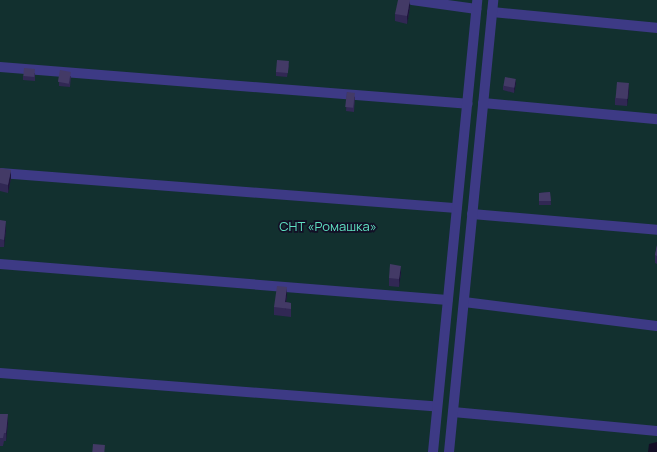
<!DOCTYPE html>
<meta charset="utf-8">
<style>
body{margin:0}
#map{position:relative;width:657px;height:452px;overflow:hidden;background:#130f26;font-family:Manrope,sans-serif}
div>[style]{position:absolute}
.green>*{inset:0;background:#12302f}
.minor>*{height:10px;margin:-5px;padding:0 5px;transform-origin:5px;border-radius:5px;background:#3d3a85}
.wall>*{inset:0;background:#312854}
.shaded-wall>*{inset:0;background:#1d163a}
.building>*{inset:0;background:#433a66;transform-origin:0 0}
span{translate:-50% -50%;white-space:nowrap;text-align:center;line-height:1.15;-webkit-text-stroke:3.5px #130f26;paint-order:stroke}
.park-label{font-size:13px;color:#5fe0c0}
</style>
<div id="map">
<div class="green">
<i style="clip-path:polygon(0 0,657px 0,657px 442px,649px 444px,648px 452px,0 452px)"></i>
</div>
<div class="minor">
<i style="left:412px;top:0;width:65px;rotate:8deg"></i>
<i style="left:492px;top:12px;width:166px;rotate:5.5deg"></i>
<i style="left:0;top:67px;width:469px;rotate:4.5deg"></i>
<i style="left:483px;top:103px;width:175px;rotate:5.3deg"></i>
<i style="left:0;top:173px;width:458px;rotate:4.4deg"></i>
<i style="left:472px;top:214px;width:186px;rotate:4.9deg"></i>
<i style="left:0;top:264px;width:449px;rotate:4.6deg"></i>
<i style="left:464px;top:302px;width:194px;rotate:7.1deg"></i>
<i style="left:0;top:373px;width:438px;rotate:4.4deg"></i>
<i style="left:453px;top:412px;width:205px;rotate:5.3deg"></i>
<i style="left:433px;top:452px;width:454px;rotate:-84.4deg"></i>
<i style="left:449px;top:452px;width:454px;rotate:-84.4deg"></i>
</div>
<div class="wall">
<i style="clip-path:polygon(410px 7px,407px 24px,395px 21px,395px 14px)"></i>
<i style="clip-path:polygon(289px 65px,287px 77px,276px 76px,276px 72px)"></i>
<i style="clip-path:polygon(35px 73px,35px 81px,23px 80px,23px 76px)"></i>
<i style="clip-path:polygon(71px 76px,70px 87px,59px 86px,59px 82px)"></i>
<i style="clip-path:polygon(516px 83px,514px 93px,503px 90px,503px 86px)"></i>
<i style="clip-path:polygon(629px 91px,627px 106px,615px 105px,615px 98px)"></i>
<i style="clip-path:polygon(347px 92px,355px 97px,354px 112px,346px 111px)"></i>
<i style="clip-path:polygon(0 168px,11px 178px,8px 193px,0 191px)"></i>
<i style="clip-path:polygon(550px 192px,551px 205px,539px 205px,539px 193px)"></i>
<i style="clip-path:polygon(0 220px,6px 229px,4px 247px,0 247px)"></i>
<i style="clip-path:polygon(657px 245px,657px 264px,655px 263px,655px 255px)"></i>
<i style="clip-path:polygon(401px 273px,399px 287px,389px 286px,389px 278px)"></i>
<i style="clip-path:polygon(287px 295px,286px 302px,291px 303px,291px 317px,274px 315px,274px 307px)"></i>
<i style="clip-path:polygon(0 414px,8px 422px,6px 441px,4px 441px,3px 446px,0 446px)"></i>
</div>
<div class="shaded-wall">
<i style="clip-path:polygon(410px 0,410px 7px,407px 24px,407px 16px)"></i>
<i style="clip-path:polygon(516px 79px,516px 83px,514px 93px,514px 89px)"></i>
<i style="clip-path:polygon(629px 83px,629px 91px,627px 106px,627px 99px)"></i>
<i style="clip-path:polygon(11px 170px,11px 178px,8px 193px,8px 185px)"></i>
<i style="clip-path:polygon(6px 221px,6px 229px,4px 247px,4px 240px)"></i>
<i style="clip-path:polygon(401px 266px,401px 273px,399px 287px,399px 279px)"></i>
<i style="clip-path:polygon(287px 287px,287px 295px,285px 310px,285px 302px)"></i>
<i style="clip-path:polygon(8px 414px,8px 422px,6px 441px,6px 433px)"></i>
</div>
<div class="building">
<i style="clip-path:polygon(398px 0,410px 0,407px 16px,395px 14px)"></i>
<i style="left:277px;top:60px;width:12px;height:12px;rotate:5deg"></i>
<i style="left:24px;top:68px;width:11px;height:8px;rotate:5deg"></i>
<i style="left:60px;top:70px;width:11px;height:12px;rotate:10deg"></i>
<i style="left:505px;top:77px;width:11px;height:9px;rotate:10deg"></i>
<i style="left:617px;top:82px;width:12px;height:16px;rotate:5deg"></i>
<i style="left:347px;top:92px;width:8px;height:15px;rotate:7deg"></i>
<i style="clip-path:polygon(0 168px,11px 170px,8px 185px,0 183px)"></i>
<i style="clip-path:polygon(550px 192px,551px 201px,539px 201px,539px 193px)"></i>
<i style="clip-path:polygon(0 220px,6px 221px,4px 240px,0 239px)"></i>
<i style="clip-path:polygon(657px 245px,657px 256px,655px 255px)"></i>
<i style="clip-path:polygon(390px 264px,401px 266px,399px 279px,389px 278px)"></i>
<i style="clip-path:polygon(277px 286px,287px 287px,285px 302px,291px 303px,291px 309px,274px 307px)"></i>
<i style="clip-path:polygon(0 414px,8px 414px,6px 433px,4px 433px,3px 438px,0 438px)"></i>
<i style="left:93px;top:444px;width:12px;height:8px;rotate:5deg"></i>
</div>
<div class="park-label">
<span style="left:328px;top:226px">СНТ «Ромашка»</span>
</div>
</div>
